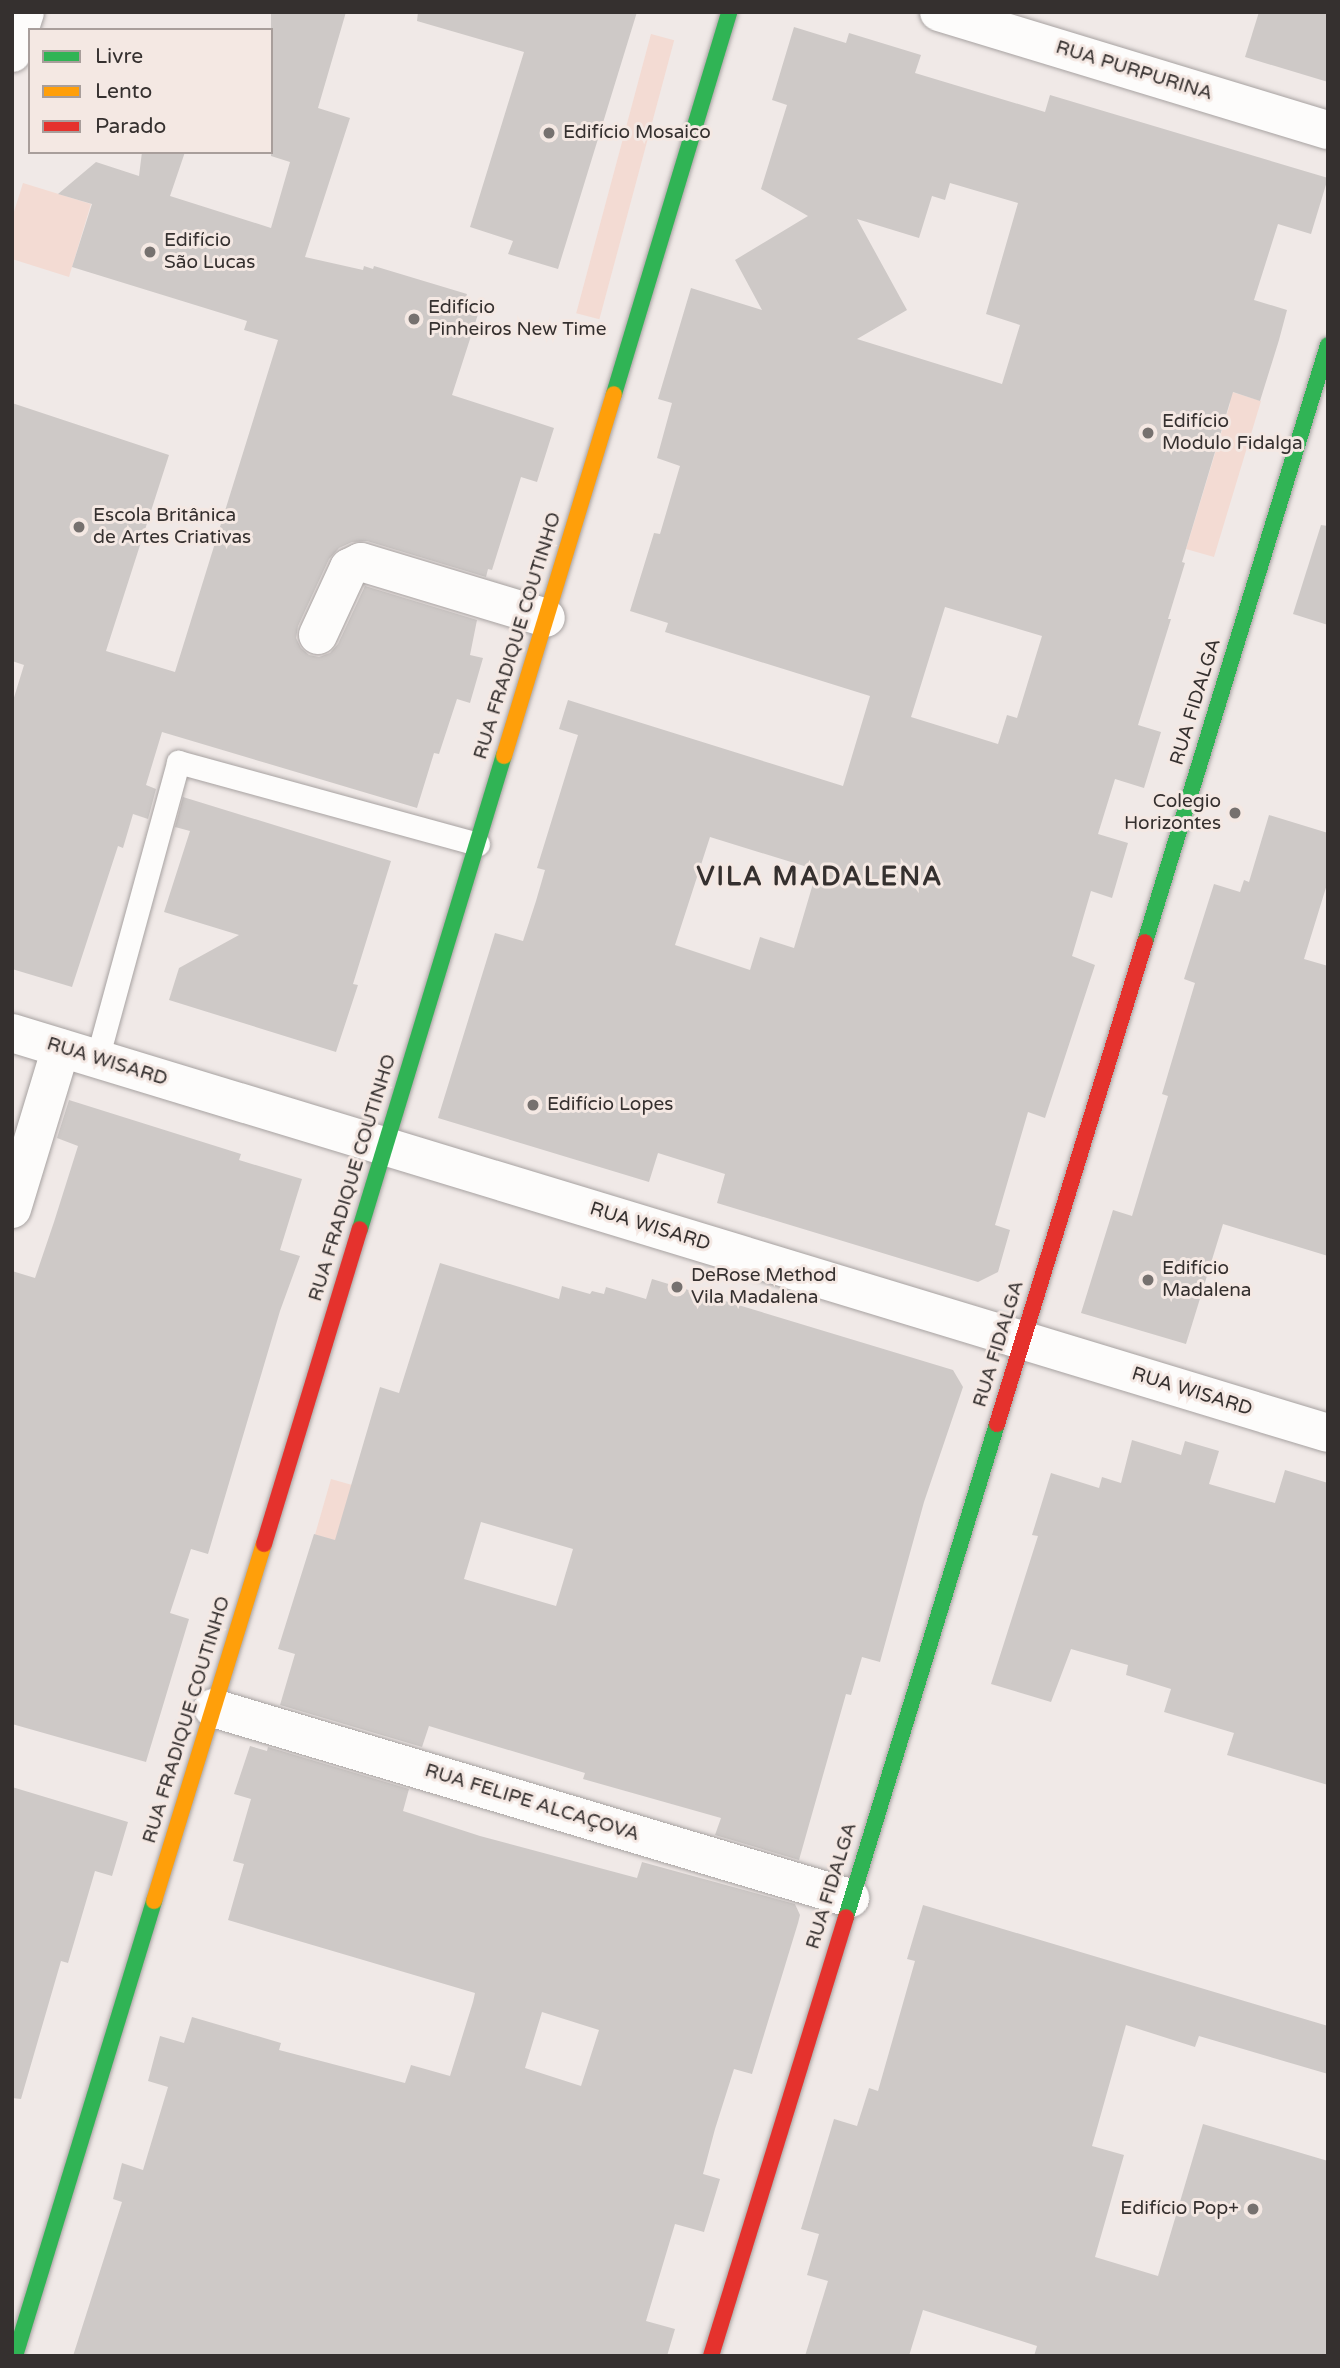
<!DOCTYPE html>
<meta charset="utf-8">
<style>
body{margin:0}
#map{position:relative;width:1340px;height:2368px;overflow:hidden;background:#f0e9e7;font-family:"Varela Round",sans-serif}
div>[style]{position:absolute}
.green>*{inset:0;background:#f3dbd3;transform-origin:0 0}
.building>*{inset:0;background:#cec9c7}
.roads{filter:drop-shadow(0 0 2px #a7a2a1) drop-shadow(0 0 2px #a7a2a1)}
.lane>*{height:23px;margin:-11.5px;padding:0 11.5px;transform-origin:11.5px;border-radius:11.5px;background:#fdfcfb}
.street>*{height:38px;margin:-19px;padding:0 19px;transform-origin:19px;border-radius:19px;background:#fdfcfb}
.fast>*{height:16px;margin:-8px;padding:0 8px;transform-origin:8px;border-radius:8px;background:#30b455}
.slow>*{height:16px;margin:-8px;padding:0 8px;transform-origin:8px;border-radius:8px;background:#ff9f0a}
.jam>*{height:16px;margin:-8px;padding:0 8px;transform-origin:8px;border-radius:8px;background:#e5322d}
.dots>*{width:19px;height:19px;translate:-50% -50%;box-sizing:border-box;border:4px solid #f4e8e3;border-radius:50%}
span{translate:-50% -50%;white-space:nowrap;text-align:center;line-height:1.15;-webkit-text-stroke:6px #f4e8e3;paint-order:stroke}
.street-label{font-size:19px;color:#35302f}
.poi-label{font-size:19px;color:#35302f}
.left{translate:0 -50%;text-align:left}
.right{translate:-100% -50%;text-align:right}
.district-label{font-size:26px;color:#35302f;font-weight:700;letter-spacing:2px}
.frame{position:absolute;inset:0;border:14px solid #35302f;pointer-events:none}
.legend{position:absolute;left:28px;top:28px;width:245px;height:126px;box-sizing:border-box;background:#f4e8e3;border:2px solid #a89e9b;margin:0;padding:9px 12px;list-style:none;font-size:21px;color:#35302f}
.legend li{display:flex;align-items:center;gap:14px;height:35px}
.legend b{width:35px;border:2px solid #a89e9b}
</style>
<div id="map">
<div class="green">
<i style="left:651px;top:34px;width:24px;height:289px;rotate:15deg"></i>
<i style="clip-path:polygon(23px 183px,91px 204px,69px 277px,12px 259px,12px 218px)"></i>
<i style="clip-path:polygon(1229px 391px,1261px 401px,1214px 557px,1186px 549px,1230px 404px)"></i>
<i style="left:331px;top:1479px;width:22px;height:58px;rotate:16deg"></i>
</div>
<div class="building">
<i style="clip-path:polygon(271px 12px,346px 12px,318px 108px,350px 118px,305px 257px,363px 270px,364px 266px,373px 269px,374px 266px,467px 294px,464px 303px,480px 308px,452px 395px,554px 428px,537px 482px,521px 477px,492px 570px,488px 569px,486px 577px,367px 541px,352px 542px,339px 548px,329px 559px,298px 626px,296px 638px,301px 648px,309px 655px,319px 657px,330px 653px,338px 644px,365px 586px,477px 620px,470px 655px,483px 658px,470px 703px,457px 699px,439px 754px,434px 753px,417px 808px,162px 732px,146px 785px,156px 789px,148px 819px,133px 814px,123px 848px,118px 846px,72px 987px,12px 969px,12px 704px,24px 665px,12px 661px,12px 403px,169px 455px,106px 651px,175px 672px,278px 340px,244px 330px,247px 321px,72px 267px,92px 204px,58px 194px,96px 162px,139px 176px,142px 152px,185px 152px,170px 196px,271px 228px,290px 162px,271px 156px)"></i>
<i style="clip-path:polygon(418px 12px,637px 12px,558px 269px,508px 254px,513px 241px,470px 227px,524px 52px,417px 21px)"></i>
<i style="clip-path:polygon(1259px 12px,1328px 12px,1328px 82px,1245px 57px)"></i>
<i style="clip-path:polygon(evenodd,794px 27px,846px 43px,849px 33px,921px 55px,915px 73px,1045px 112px,1050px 95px,1328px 178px,1311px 234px,1278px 224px,1254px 300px,1287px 310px,1279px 340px,1260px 401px,1233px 392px,1182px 562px,1185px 563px,1168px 619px,1171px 619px,1138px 725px,1161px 732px,1144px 788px,1115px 779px,1098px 834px,1128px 843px,1112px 898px,1091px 891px,1072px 956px,1095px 965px,1045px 1118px,1028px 1112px,995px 1225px,1010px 1230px,998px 1272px,978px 1282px,717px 1203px,725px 1174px,658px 1153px,649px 1182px,438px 1118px,495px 933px,523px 941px,536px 901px,545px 870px,537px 868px,578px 735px,559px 729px,568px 700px,843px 786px,870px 696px,665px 632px,668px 623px,630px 611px,654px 533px,660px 534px,680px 466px,657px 458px,672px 403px,658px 399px,691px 288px,762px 310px,735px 260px,808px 216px,761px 189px,787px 105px,772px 100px,794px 27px,950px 183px,1018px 203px,986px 314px,1020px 325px,1002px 384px,857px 339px,907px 310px,857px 219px,919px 238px,932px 196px,945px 200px,950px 183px,794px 27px,945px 607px,1042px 636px,1017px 718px,1007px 715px,998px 744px,911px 717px,945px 607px,794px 27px,710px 837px,817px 870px,794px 948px,760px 937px,750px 970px,675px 945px,710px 837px)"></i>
<i style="clip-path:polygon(1321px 525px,1328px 526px,1328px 625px,1293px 614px)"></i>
<i style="clip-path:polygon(183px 797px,391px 861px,353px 984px,358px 985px,336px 1052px,169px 1000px,179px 968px,239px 935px,164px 912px,190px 831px,175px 827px)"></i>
<i style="clip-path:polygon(1269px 815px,1328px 833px,1328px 881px,1304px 959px,1328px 966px,1328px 1256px,1223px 1224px,1186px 1344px,1081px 1313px,1113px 1210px,1132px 1216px,1168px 1096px,1162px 1094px,1195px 983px,1184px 979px,1214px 884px,1240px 892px,1244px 880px,1249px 882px)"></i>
<i style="clip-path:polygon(69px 1100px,241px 1154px,239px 1160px,302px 1179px,280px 1250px,300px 1256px,280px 1311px,208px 1554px,191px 1549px,170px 1613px,189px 1619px,146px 1762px,12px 1724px,12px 1271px,35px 1278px,54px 1222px,78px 1146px,57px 1138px)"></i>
<i style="clip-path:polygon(evenodd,440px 1263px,559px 1299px,562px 1286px,590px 1294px,592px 1291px,604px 1294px,606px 1287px,646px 1299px,652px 1279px,953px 1370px,963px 1387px,924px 1502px,880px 1662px,862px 1657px,851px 1695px,846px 1694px,799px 1860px,715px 1835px,721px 1818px,583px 1779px,585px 1773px,429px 1726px,422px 1747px,280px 1705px,295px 1654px,278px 1649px,314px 1534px,335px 1540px,380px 1387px,399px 1393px,440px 1263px,481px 1522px,573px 1549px,556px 1606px,464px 1579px,481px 1522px)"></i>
<i style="clip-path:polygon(1132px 1440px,1181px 1455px,1185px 1441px,1219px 1451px,1209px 1484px,1275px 1503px,1285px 1470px,1328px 1483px,1328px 1785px,1227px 1755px,1234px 1733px,1164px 1712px,1171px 1689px,1126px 1675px,1128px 1665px,1071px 1649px,1051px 1702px,991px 1684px,1038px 1536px,1032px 1535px,1051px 1473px,1099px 1488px,1102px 1477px,1121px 1483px)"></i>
<i style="clip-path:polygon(evenodd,250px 1746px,267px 1751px,268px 1747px,409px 1789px,403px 1811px,480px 1836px,637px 1878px,642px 1862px,795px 1904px,800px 1915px,798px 1923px,752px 2074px,734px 2069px,715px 2129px,703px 2174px,720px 2179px,704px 2232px,675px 2224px,646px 2321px,675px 2329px,667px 2356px,73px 2356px,122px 2202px,113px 2199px,122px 2163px,143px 2170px,168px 2087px,148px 2081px,160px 2036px,184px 2043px,192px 2017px,281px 2043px,279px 2050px,405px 2083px,411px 2065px,450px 2076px,473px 2002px,475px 1993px,228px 1920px,244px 1864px,233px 1861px,251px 1799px,234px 1794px,250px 1746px,542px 2012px,599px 2030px,581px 2086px,525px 2068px,542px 2012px)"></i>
<i style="clip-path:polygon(12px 1787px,128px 1822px,112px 1876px,95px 1871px,68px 1963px,61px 1961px,21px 2099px,12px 2098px)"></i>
<i style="clip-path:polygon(923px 1905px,1328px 2026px,1328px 2074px,1199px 2036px,1195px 2047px,1126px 2025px,1092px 2146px,1124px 2155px,1095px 2257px,1158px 2276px,1203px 2124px,1328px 2161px,1328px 2356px,1034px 2356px,1037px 2346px,923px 2310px,909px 2356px,805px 2356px,828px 2281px,807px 2275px,819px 2234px,801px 2229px,834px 2119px,857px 2126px,869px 2088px,878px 2091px,915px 1961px,907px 1959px)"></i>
</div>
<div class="roads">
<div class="lane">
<i style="left:97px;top:1059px;width:308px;rotate:-74.7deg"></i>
<i style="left:178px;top:762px;width:311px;rotate:15.3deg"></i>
</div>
<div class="street">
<i style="left:939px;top:12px;width:407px;rotate:16.9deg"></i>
<i style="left:12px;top:53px;width:43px;rotate:-72.4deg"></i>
<i style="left:318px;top:635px;width:74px;rotate:-65.2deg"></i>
<i style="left:349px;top:568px;width:13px;rotate:-27deg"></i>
<i style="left:361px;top:562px;width:193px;rotate:16.8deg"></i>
<i style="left:12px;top:1033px;width:1375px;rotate:16.91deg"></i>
<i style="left:12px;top:1209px;width:168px;rotate:-73.1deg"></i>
<i style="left:213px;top:1708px;width:665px;rotate:16.61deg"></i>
</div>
<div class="fast">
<i style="left:614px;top:394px;width:399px;rotate:-73.2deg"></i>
<i style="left:1145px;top:942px;width:624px;rotate:-72.96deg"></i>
<i style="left:360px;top:1229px;width:494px;rotate:-73.1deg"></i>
<i style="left:846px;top:1917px;width:516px;rotate:-72.97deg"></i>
<i style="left:15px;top:2356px;width:476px;rotate:-73deg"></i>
</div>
<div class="slow">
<i style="left:504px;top:756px;width:378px;rotate:-73.1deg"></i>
<i style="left:154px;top:1901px;width:374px;rotate:-72.9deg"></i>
</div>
<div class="jam">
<i style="left:997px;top:1424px;width:504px;rotate:-72.93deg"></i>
<i style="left:264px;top:1544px;width:329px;rotate:-73.1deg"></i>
<i style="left:711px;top:2356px;width:459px;rotate:-72.9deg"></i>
</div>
</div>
<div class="dots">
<i style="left:549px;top:133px;background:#76716f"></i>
<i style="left:150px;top:252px;background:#76716f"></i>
<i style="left:414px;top:319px;background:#76716f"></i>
<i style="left:1148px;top:433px;background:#76716f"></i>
<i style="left:79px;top:527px;background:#76716f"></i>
<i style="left:1235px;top:813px;background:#76716f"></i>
<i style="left:533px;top:1105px;background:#76716f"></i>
<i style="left:1148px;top:1280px;background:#76716f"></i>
<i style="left:677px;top:1287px;background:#76716f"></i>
<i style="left:1253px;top:2209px;background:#76716f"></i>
</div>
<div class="street-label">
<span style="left:1134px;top:71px;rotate:17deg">RUA PURPURINA</span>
<span style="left:518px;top:636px;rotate:-73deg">RUA FRADIQUE COUTINHO</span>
<span style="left:1196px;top:702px;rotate:-73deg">RUA FIDALGA</span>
<span style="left:107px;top:1062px;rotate:17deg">RUA WISARD</span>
<span style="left:353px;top:1178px;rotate:-73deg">RUA FRADIQUE COUTINHO</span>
<span style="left:650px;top:1227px;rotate:17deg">RUA WISARD</span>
<span style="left:999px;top:1344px;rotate:-73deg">RUA FIDALGA</span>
<span style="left:1192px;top:1392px;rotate:17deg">RUA WISARD</span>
<span style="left:187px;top:1720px;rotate:-73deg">RUA FRADIQUE COUTINHO</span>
<span style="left:532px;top:1803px;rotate:17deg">RUA FELIPE ALCAÇOVA</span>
<span style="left:832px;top:1886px;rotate:-73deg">RUA FIDALGA</span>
</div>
<div class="poi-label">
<span class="left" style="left:563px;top:133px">Edifício Mosaico</span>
<span class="left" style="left:164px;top:252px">Edifício<br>São Lucas</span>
<span class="left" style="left:428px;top:319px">Edifício<br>Pinheiros New Time</span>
<span class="left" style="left:1162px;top:433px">Edifício<br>Modulo Fidalga</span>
<span class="left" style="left:93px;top:527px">Escola Britânica<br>de Artes Criativas</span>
<span class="right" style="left:1221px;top:813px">Colegio<br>Horizontes</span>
<span class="left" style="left:547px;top:1105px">Edifício Lopes</span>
<span class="left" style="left:1162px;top:1280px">Edifício<br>Madalena</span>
<span class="left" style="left:691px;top:1287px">DeRose Method<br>Vila Madalena</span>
<span class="right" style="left:1239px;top:2209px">Edifício Pop+</span>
</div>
<div class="district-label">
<span style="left:820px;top:877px">VILA MADALENA</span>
</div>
<div class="frame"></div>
<ul class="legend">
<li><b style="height:9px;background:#30b455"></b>Livre</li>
<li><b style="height:9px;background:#ff9f0a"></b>Lento</li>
<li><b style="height:9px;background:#e5322d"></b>Parado</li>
</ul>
</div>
